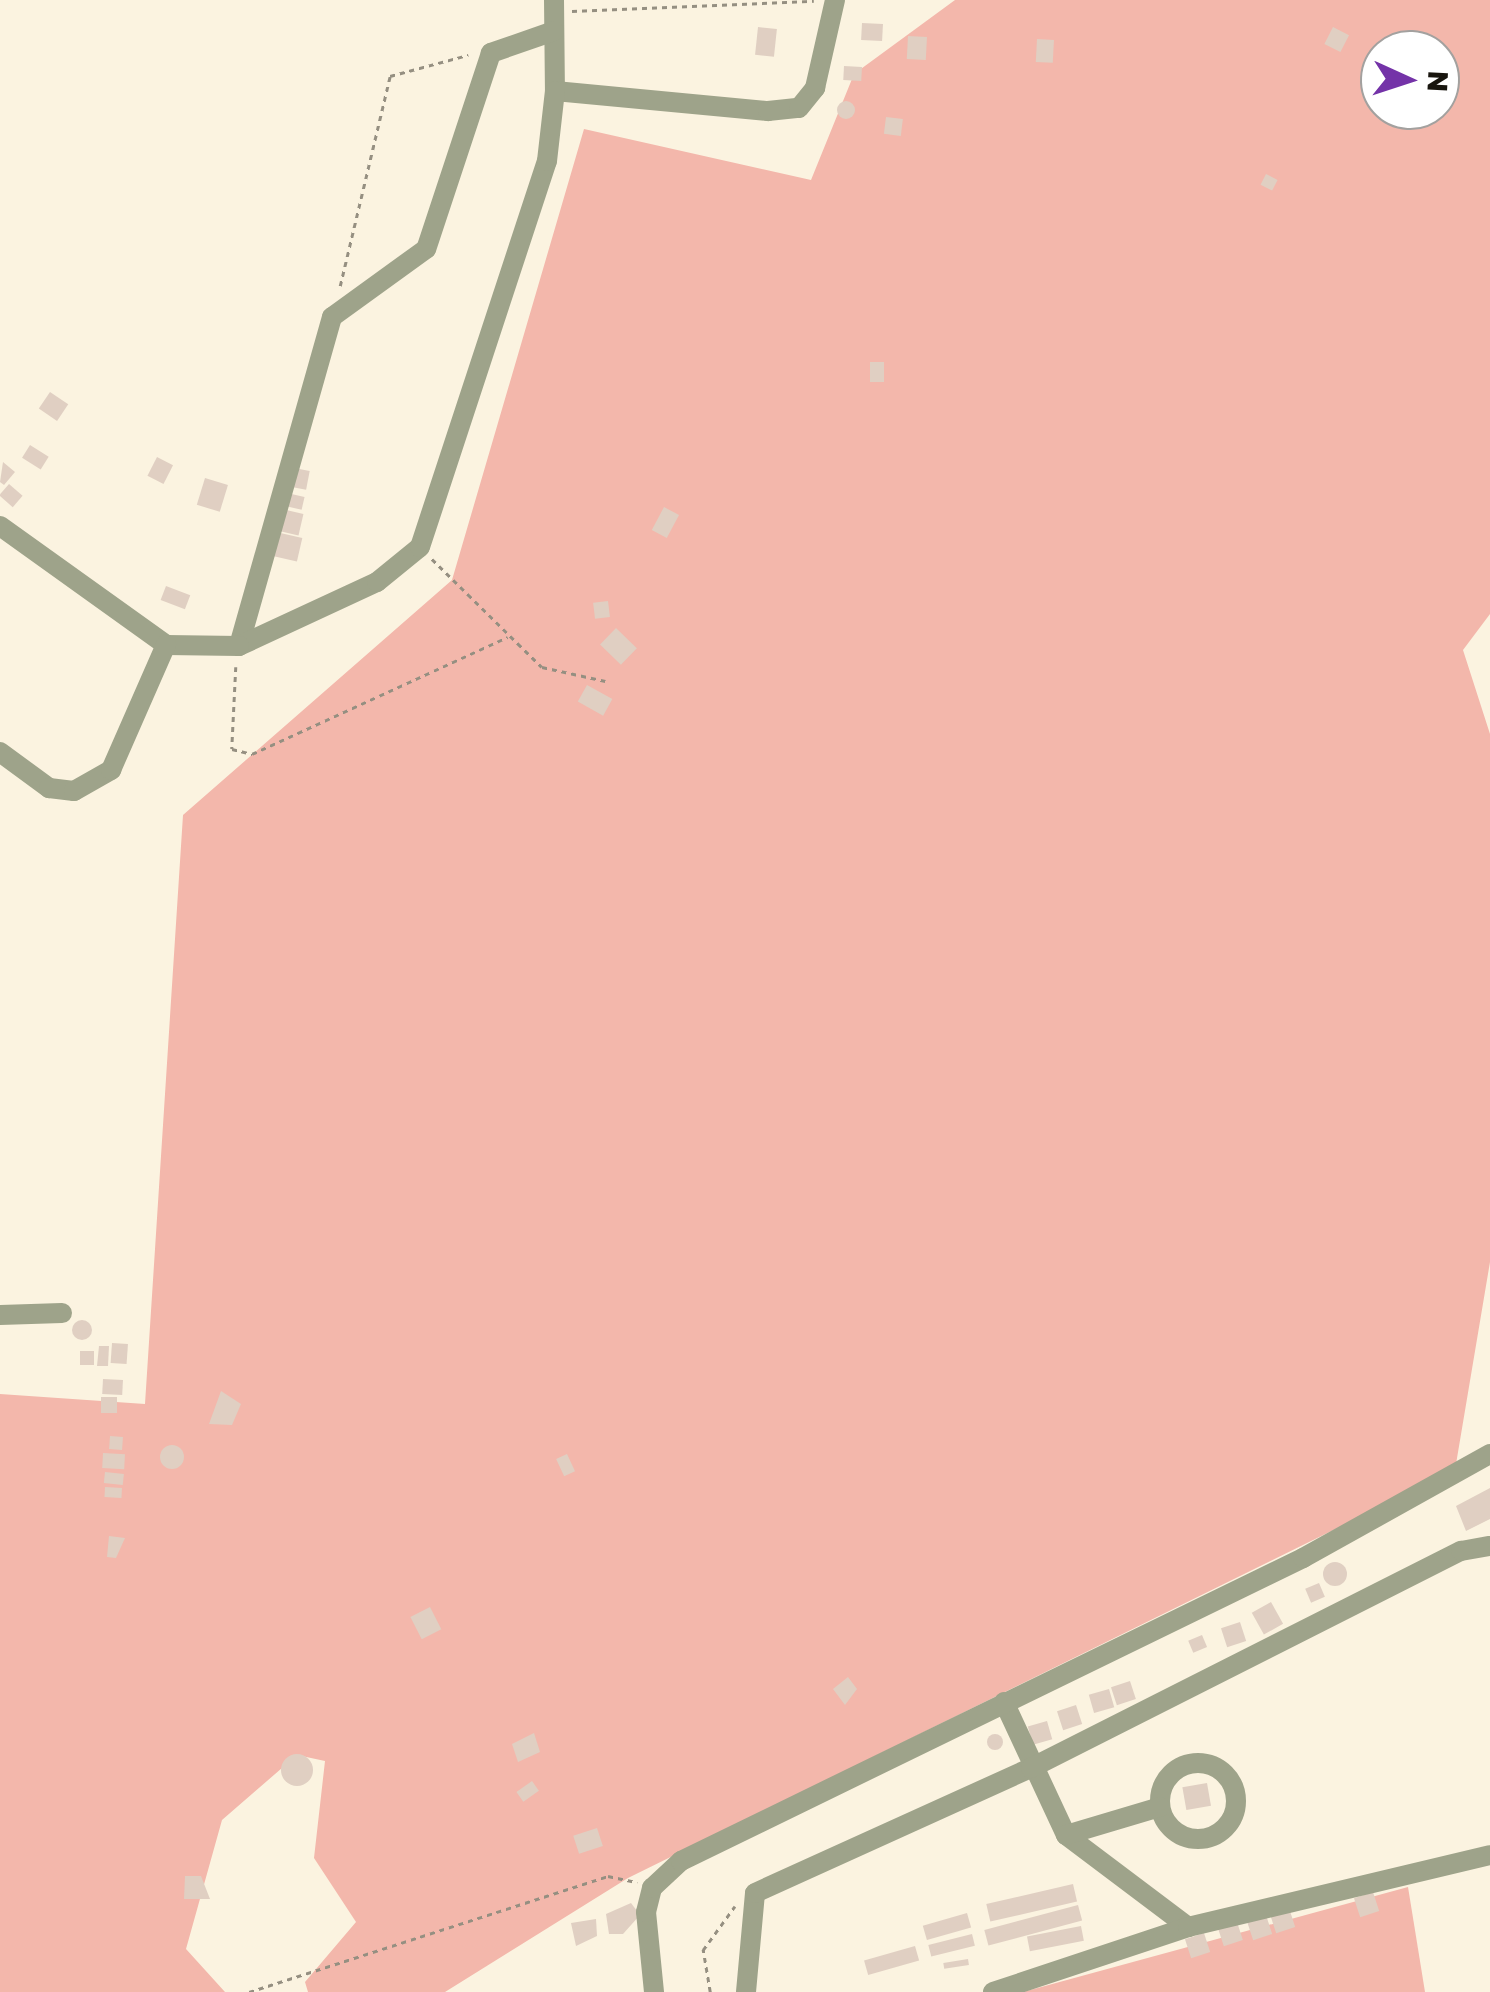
<!DOCTYPE html>
<style>
body{margin:0}
#map{position:relative;width:1490px;height:1992px;overflow:hidden;background:#fbf3e0;font-family:"Golos Text",sans-serif}
div>[style]{position:absolute}
.green>*{inset:0;background:#f3b7ab}
.building>*{inset:0;background:#e0cfc2;transform-origin:0 0}
.round{border-radius:50%}
.path>*{height:2.5px;margin-top:-1.25px;transform-origin:0;background:repeating-linear-gradient(90deg,#958f81 0 5px,transparent 0 10px)}
.minor>*{height:20px;margin:-10px;padding:0 10px;transform-origin:10px;border-radius:10px;background:#9ea38a}
.minor>.ring{margin:-10px;padding:0;box-sizing:content-box;background:none;border:20px solid #9ea38a;border-radius:50%}
span{translate:-50% -50%;white-space:nowrap;text-align:center;line-height:1.15;-webkit-text-stroke:8px #fff;paint-order:stroke}
.north{position:absolute;left:1360px;top:30px;width:100px;height:100px;box-sizing:border-box;background:#fff;border:2px solid #a3a19f;border-radius:50%;rotate:93deg;font-size:28px;font-weight:700;line-height:40px;text-align:center;color:#18150e}
.north::after{content:'';display:block;margin:auto;width:35px;height:45px;background:#7433a8;clip-path:polygon(50% 0,100% 100%,50% 72%,0 100%)}
</style>
<div id="map">
<div class="green">
<i style="clip-path:polygon(evenodd,955px 0,1490px 0,1490px 614px,1463px 650px,1490px 734px,1490px 1262px,1455px 1470px,628px 1878px,445px 1992px,308px 1992px,305px 1982px,356px 1922px,314px 1858px,325px 1761px,297px 1755px,222px 1820px,186px 1949px,225px 1992px,0 1992px,0 1394px,145px 1404px,183px 815px,452px 580px,584px 129px,811px 180px,854px 74px,955px 0,1380px 50px,1440px 50px,1440px 110px,1380px 110px,1380px 50px)"></i>
<i style="clip-path:polygon(1408px 1887px,1425px 1992px,1023px 1992px)"></i>
</div>
<div class="building">
<i style="left:862px;top:23px;width:21px;height:17px;rotate:3deg"></i>
<i style="left:758px;top:27px;width:19px;height:28px;rotate:6deg"></i>
<i style="left:1333px;top:27px;width:18px;height:19px;rotate:27deg"></i>
<i style="left:908px;top:36px;width:19px;height:23px;rotate:3deg"></i>
<i style="left:1037px;top:39px;width:17px;height:23px;rotate:3deg"></i>
<i style="left:844px;top:66px;width:18px;height:14px;rotate:3deg"></i>
<i class="round" style="left:837px;top:101px;width:18px;height:18px"></i>
<i style="left:886px;top:117px;width:17px;height:17px;rotate:7deg"></i>
<i style="left:1266px;top:174px;width:13px;height:12px;rotate:27deg"></i>
<i style="left:870px;top:362px;width:14px;height:20px"></i>
<i style="left:50px;top:392px;width:22px;height:20px;rotate:34deg"></i>
<i style="left:30px;top:445px;width:22px;height:15px;rotate:32deg"></i>
<i style="left:157px;top:457px;width:18px;height:21px;rotate:27deg"></i>
<i style="clip-path:polygon(3px 462px,15px 472px,4px 485px,0 482px)"></i>
<i style="left:294px;top:468px;width:16px;height:19px;rotate:11deg"></i>
<i style="left:205px;top:478px;width:24px;height:28px;rotate:17deg"></i>
<i style="left:9px;top:484px;width:18px;height:15px;rotate:41deg"></i>
<i style="left:287px;top:493px;width:18px;height:13px;rotate:13deg"></i>
<i style="left:664px;top:507px;width:17px;height:26px;rotate:28deg"></i>
<i style="left:282px;top:509px;width:22px;height:22px;rotate:13deg"></i>
<i style="left:276px;top:532px;width:27px;height:24px;rotate:13deg"></i>
<i style="left:166px;top:586px;width:26px;height:15px;rotate:21deg"></i>
<i style="left:608px;top:601px;width:16px;height:15px;rotate:83deg"></i>
<i style="left:616px;top:628px;width:29px;height:23px;rotate:44deg"></i>
<i style="left:587px;top:685px;width:29px;height:19px;rotate:29deg"></i>
<i class="round" style="left:72px;top:1320px;width:20px;height:20px"></i>
<i style="left:112px;top:1343px;width:16px;height:20px;rotate:4deg"></i>
<i style="clip-path:polygon(99px 1346px,109px 1346px,108px 1366px,97px 1366px)"></i>
<i style="left:80px;top:1351px;width:14px;height:14px"></i>
<i style="left:103px;top:1379px;width:20px;height:15px;rotate:3deg"></i>
<i style="clip-path:polygon(221px 1391px,241px 1404px,232px 1425px,209px 1424px)"></i>
<i style="left:101px;top:1397px;width:16px;height:16px"></i>
<i style="left:110px;top:1436px;width:13px;height:13px;rotate:4deg"></i>
<i class="round" style="left:160px;top:1445px;width:24px;height:24px"></i>
<i style="left:103px;top:1453px;width:22px;height:15px;rotate:3deg"></i>
<i style="left:567px;top:1454px;width:19px;height:12px;rotate:65deg"></i>
<i style="left:105px;top:1472px;width:19px;height:11px;rotate:6deg"></i>
<i style="left:105px;top:1487px;width:17px;height:10px;rotate:3deg"></i>
<i style="clip-path:polygon(1490px 1488px,1490px 1519px,1466px 1531px,1456px 1506px)"></i>
<i style="clip-path:polygon(109px 1536px,125px 1538px,116px 1558px,107px 1557px)"></i>
<i class="round" style="left:1323px;top:1562px;width:24px;height:24px"></i>
<i style="left:1319px;top:1583px;width:15px;height:15px;rotate:67deg"></i>
<i style="left:1271px;top:1602px;width:25px;height:22px;rotate:61deg"></i>
<i style="left:430px;top:1607px;width:25px;height:22px;rotate:63deg"></i>
<i style="left:1240px;top:1622px;width:20px;height:20px;rotate:72deg"></i>
<i style="left:1202px;top:1635px;width:13px;height:15px;rotate:67deg"></i>
<i style="clip-path:polygon(848px 1677px,857px 1689px,845px 1705px,833px 1689px)"></i>
<i style="left:1130px;top:1681px;width:19px;height:20px;rotate:72deg"></i>
<i style="left:1109px;top:1689px;width:19px;height:21px;rotate:74deg"></i>
<i style="left:1076px;top:1705px;width:20px;height:20px;rotate:72deg"></i>
<i style="left:1047px;top:1721px;width:19px;height:20px;rotate:74deg"></i>
<i style="clip-path:polygon(534px 1733px,540px 1752px,518px 1762px,512px 1744px)"></i>
<i class="round" style="left:987px;top:1734px;width:16px;height:16px"></i>
<i class="round" style="left:281px;top:1754px;width:32px;height:32px"></i>
<i style="left:532px;top:1781px;width:12px;height:19px;rotate:55deg"></i>
<i style="left:1207px;top:1783px;width:23px;height:25px;rotate:80deg"></i>
<i style="left:597px;top:1828px;width:19px;height:25px;rotate:72deg"></i>
<i style="clip-path:polygon(185px 1876px,201px 1876px,210px 1899px,184px 1899px)"></i>
<i style="left:1073px;top:1884px;width:18px;height:89px;rotate:77deg"></i>
<i style="left:1373px;top:1892px;width:20px;height:20px;rotate:72deg"></i>
<i style="clip-path:polygon(631px 1903px,640px 1915px,623px 1934px,609px 1934px,606px 1914px)"></i>
<i style="left:1078px;top:1905px;width:16px;height:97px;rotate:75deg"></i>
<i style="left:1289px;top:1908px;width:20px;height:20px;rotate:72deg"></i>
<i style="left:967px;top:1913px;width:15px;height:46px;rotate:74deg"></i>
<i style="left:1266px;top:1915px;width:20px;height:20px;rotate:72deg"></i>
<i style="clip-path:polygon(596px 1919px,597px 1936px,576px 1946px,571px 1923px)"></i>
<i style="left:1237px;top:1922px;width:19px;height:20px;rotate:72deg"></i>
<i style="left:1081px;top:1926px;width:15px;height:55px;rotate:79deg"></i>
<i style="left:1204px;top:1933px;width:20px;height:20px;rotate:72deg"></i>
<i style="left:972px;top:1934px;width:12px;height:45px;rotate:76deg"></i>
<i style="left:915px;top:1946px;width:15px;height:53px;rotate:74deg"></i>
<i style="left:968px;top:1959px;width:6px;height:25px;rotate:81deg"></i>
</div>
<div class="path">
<i style="left:572px;top:11px;width:242px;rotate:-2.4deg"></i>
<i style="left:340px;top:286px;width:216px;rotate:-76.6deg"></i>
<i style="left:390px;top:76px;width:81px;rotate:-15.1deg"></i>
<i style="left:432px;top:559px;width:154px;rotate:44.5deg"></i>
<i style="left:542px;top:667px;width:65px;rotate:12.5deg"></i>
<i style="left:236px;top:667px;width:82px;rotate:92.8deg"></i>
<i style="left:232px;top:749px;width:21px;rotate:14deg"></i>
<i style="left:252px;top:754px;width:281px;rotate:-24.6deg"></i>
<i style="left:249px;top:1992px;width:377px;rotate:-17.9deg"></i>
<i style="left:608px;top:1876px;width:30px;rotate:12deg"></i>
<i style="left:710px;top:1992px;width:43px;rotate:-99.5deg"></i>
<i style="left:703px;top:1950px;width:54px;rotate:-54deg"></i>
</div>
<div class="minor">
<i style="left:554px;top:0;width:91px;rotate:89.4deg"></i>
<i style="left:555px;top:91px;width:214px;rotate:5.4deg"></i>
<i style="left:768px;top:111px;width:31px;rotate:-6deg"></i>
<i style="left:799px;top:108px;width:26px;rotate:-51deg"></i>
<i style="left:815px;top:88px;width:90px;rotate:-77.2deg"></i>
<i style="left:554px;top:31px;width:67px;rotate:160.8deg"></i>
<i style="left:491px;top:53px;width:206px;rotate:108.3deg"></i>
<i style="left:426px;top:249px;width:116px;rotate:144.1deg"></i>
<i style="left:332px;top:317px;width:342px;rotate:105.8deg"></i>
<i style="left:239px;top:646px;width:152px;rotate:-24.9deg"></i>
<i style="left:377px;top:582px;width:55px;rotate:-39.1deg"></i>
<i style="left:420px;top:547px;width:406px;rotate:-71.8deg"></i>
<i style="left:547px;top:161px;width:70px;rotate:-83.5deg"></i>
<i style="left:0;top:526px;width:204px;rotate:35.6deg"></i>
<i style="left:166px;top:645px;width:73px;rotate:0.8deg"></i>
<i style="left:0;top:752px;width:61px;rotate:36.3deg"></i>
<i style="left:49px;top:788px;width:25px;rotate:7deg"></i>
<i style="left:74px;top:791px;width:43px;rotate:-29.6deg"></i>
<i style="left:111px;top:770px;width:137px;rotate:-66.3deg"></i>
<i style="left:0;top:1315px;width:62px;rotate:-1.8deg"></i>
<i style="left:1004px;top:1702px;width:147px;rotate:65deg"></i>
<i style="left:1066px;top:1835px;width:153px;rotate:37deg"></i>
<i class="ring" style="left:1160px;top:1763px;width:56px;height:56px"></i>
<i style="left:1066px;top:1835px;width:98px;rotate:-16.6deg"></i>
<i style="left:654px;top:1992px;width:80px;rotate:-95.7deg"></i>
<i style="left:646px;top:1912px;width:25px;rotate:-76deg"></i>
<i style="left:652px;top:1888px;width:40px;rotate:-43deg"></i>
<i style="left:681px;top:1861px;width:692px;rotate:-25.97deg"></i>
<i style="left:1303px;top:1558px;width:214px;rotate:-29.1deg"></i>
<i style="left:746px;top:1992px;width:99px;rotate:-84.8deg"></i>
<i style="left:755px;top:1893px;width:303px;rotate:-24.4deg"></i>
<i style="left:1031px;top:1768px;width:482px;rotate:-26.8deg"></i>
<i style="left:1461px;top:1551px;width:29px;rotate:-10deg"></i>
<i style="left:993px;top:1992px;width:206px;rotate:-18.4deg"></i>
<i style="left:1188px;top:1927px;width:310px;rotate:-13.4deg"></i>
</div>
<div class="north">N</div>
</div>
